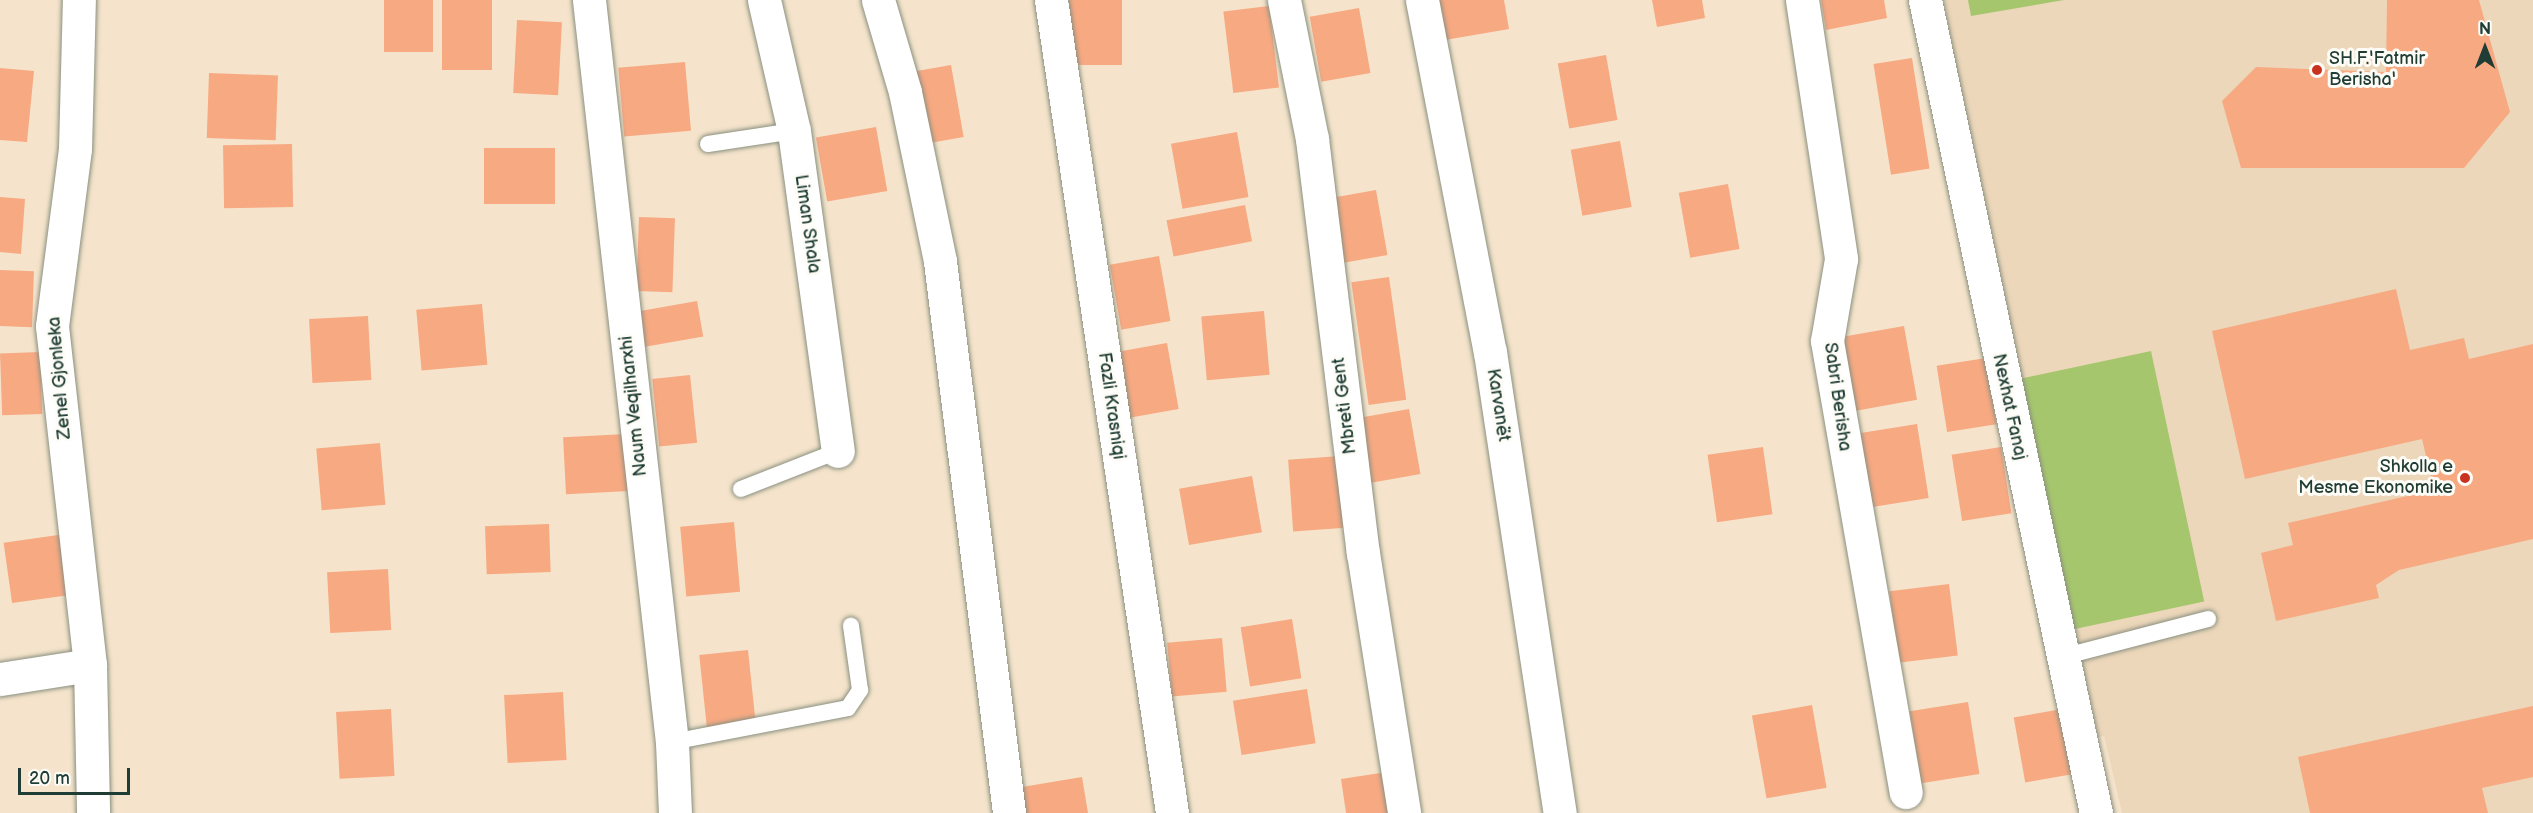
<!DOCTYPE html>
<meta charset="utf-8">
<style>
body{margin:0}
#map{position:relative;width:2533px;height:813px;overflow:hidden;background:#f5e4cb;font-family:"Balsamiq Sans",sans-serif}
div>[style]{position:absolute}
.built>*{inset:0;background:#ecd7ba}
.green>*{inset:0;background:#a6c66e;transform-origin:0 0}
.building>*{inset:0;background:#f7a982;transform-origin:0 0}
.roads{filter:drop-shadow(0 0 2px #8a9080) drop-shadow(0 0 2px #8a9080)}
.service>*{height:16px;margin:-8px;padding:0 8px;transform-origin:8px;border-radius:8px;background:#fff}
.minor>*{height:33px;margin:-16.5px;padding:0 16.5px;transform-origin:16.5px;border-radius:16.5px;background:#fff}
.dots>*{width:16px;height:16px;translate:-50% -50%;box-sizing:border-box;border:3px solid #fdfcf7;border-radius:50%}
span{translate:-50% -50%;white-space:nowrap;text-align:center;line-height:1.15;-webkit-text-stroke:6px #fdfcf7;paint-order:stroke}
.poi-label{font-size:18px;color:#1f3d34}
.left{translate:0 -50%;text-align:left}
.right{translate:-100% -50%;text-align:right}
.street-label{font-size:18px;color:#1f3d34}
.north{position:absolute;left:2455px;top:18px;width:60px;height:60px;-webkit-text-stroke:4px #fdfcf7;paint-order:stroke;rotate:0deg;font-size:16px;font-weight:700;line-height:24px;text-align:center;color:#1f3d34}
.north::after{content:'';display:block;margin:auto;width:21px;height:27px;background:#1f3d34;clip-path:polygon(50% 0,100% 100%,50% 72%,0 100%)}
.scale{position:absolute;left:18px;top:768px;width:112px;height:27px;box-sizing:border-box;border:3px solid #1f3d34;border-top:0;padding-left:8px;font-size:18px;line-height:21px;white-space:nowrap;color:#1f3d34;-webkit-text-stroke:4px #fdfcf7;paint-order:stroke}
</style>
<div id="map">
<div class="built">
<i style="clip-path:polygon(1944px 0,2533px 0,2533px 813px,2122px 813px,2104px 736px,2089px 739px,2008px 359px)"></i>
</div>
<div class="green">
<i style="clip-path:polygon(1968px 0,2064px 0,1971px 16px)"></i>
<i style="left:2151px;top:351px;width:256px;height:137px;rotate:78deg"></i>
</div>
<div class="building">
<i style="left:384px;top:0;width:49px;height:52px"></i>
<i style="left:442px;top:0;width:50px;height:70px"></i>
<i style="left:1069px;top:0;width:53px;height:65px"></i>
<i style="clip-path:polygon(1439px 0,1504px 0,1509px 29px,1445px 40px)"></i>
<i style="clip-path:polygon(1652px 0,1702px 0,1705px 18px,1657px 27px)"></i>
<i style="clip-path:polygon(1821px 0,1884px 0,1887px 18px,1826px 30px)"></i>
<i style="clip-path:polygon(2387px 0,2479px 0,2510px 112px,2464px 168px,2241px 168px,2222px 101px,2256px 67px,2386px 72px)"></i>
<i style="left:1269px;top:6px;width:82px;height:46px;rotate:83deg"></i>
<i style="left:1359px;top:8px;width:66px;height:50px;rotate:80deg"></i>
<i style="left:517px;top:20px;width:45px;height:73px;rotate:3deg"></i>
<i style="left:1606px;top:55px;width:66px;height:49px;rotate:80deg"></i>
<i style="left:1912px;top:58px;width:112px;height:39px;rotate:81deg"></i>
<i style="left:685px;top:62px;width:69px;height:67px;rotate:85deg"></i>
<i style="left:951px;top:65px;width:73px;height:36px;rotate:80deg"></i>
<i style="clip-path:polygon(0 68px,34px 71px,27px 142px,0 140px)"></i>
<i style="left:209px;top:73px;width:69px;height:65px;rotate:2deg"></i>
<i style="left:876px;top:127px;width:65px;height:61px;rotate:80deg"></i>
<i style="left:1237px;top:132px;width:66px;height:67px;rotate:80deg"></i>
<i style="left:1620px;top:141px;width:67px;height:50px;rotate:80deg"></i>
<i style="left:292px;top:144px;width:63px;height:69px;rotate:89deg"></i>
<i style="left:484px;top:148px;width:71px;height:56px"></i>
<i style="left:1728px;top:184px;width:66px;height:50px;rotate:80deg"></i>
<i style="left:1376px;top:190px;width:66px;height:50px;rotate:80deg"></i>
<i style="clip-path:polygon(0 197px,25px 199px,21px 254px,0 252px)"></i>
<i style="left:1245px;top:205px;width:37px;height:80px;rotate:79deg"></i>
<i style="left:639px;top:217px;width:36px;height:74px;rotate:2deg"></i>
<i style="left:1159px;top:256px;width:66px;height:50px;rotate:80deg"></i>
<i style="left:0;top:270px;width:34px;height:56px;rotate:2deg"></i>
<i style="left:1389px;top:277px;width:124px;height:38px;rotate:82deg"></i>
<i style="clip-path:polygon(2396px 289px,2410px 350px,2464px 338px,2469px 359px,2533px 344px,2533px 539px,2399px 570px,2376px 585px,2379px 598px,2276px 621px,2261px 553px,2293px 545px,2288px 523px,2434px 490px,2422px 439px,2245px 479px,2212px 331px)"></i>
<i style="left:697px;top:301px;width:36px;height:59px;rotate:80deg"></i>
<i style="left:482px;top:304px;width:61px;height:66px;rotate:85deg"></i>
<i style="left:1264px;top:311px;width:64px;height:63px;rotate:85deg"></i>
<i style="left:368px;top:316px;width:64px;height:59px;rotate:87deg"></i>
<i style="left:1904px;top:326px;width:75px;height:62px;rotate:80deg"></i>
<i style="left:1167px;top:343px;width:67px;height:50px;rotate:80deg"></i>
<i style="left:40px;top:352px;width:62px;height:40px;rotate:88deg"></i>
<i style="left:1986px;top:358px;width:67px;height:50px;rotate:81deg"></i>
<i style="left:690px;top:375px;width:68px;height:38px;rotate:84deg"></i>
<i style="left:1409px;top:409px;width:66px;height:50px;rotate:80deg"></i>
<i style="left:1917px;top:424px;width:75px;height:57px;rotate:81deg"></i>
<i style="left:626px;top:434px;width:57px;height:63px;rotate:87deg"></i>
<i style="left:380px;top:443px;width:62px;height:64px;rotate:85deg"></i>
<i style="left:1763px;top:447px;width:68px;height:56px;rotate:82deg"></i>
<i style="left:2001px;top:447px;width:67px;height:50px;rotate:81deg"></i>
<i style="left:1340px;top:456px;width:72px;height:52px;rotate:86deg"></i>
<i style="left:1252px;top:476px;width:57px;height:74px;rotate:80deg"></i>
<i style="left:734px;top:522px;width:70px;height:54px;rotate:85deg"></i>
<i style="left:549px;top:524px;width:48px;height:64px;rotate:88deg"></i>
<i style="left:65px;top:534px;width:61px;height:62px;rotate:82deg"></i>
<i style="left:388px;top:569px;width:61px;height:61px;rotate:87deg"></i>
<i style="left:1949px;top:584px;width:72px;height:60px;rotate:83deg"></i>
<i style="left:1292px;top:619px;width:60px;height:52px;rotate:81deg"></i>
<i style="left:1222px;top:638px;width:54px;height:55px;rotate:85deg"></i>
<i style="left:748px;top:650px;width:74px;height:49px;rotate:84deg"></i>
<i style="left:1307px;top:689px;width:55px;height:75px;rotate:81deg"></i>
<i style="left:563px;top:692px;width:68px;height:59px;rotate:87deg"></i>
<i style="left:1968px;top:702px;width:73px;height:59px;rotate:81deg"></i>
<i style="left:1812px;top:705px;width:84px;height:61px;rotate:80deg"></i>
<i style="clip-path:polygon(2533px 706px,2533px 777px,2482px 788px,2488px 813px,2310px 813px,2298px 757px)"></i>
<i style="left:391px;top:709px;width:67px;height:55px;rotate:87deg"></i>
<i style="left:2062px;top:709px;width:66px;height:49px;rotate:80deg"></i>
<i style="clip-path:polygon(1387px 772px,1392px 813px,1346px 813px,1341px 779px)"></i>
<i style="clip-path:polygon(1082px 777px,1088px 813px,1020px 813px,1016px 788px)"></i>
</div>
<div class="roads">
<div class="service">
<i style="left:708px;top:144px;width:87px;rotate:-8.6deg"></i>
<i style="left:741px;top:489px;width:104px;rotate:-21.4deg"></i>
<i style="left:2062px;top:657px;width:151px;rotate:-14.6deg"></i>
<i style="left:672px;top:742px;width:179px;rotate:-10.9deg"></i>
<i style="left:848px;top:708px;width:22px;rotate:-56deg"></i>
<i style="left:860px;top:690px;width:65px;rotate:-98deg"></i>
</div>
<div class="minor">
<i style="left:589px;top:0;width:747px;rotate:83.62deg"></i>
<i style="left:672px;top:742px;width:71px;rotate:87.6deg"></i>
<i style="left:764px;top:0;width:134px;rotate:77.1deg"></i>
<i style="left:794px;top:131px;width:323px;rotate:82.2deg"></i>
<i style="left:878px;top:0;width:96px;rotate:73.6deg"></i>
<i style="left:905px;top:92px;width:173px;rotate:78.3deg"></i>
<i style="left:940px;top:261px;width:556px;rotate:82.87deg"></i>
<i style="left:1051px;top:0;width:822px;rotate:81.53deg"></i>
<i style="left:1284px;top:0;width:142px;rotate:78.6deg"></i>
<i style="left:1312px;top:139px;width:417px;rotate:83deg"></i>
<i style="left:1363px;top:553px;width:263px;rotate:81deg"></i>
<i style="left:1422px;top:0;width:359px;rotate:79.1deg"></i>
<i style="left:1490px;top:352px;width:466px;rotate:81.4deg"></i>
<i style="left:1802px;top:0;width:262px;rotate:81.4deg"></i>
<i style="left:1841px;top:259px;width:83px;rotate:99.7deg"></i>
<i style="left:1827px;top:341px;width:458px;rotate:80.1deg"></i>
<i style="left:1925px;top:0;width:831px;rotate:78.12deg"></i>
<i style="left:90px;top:665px;width:148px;rotate:88.8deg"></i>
<i style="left:0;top:679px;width:91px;rotate:-8.8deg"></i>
<i style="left:90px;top:665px;width:341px;rotate:-96.4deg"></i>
<i style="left:52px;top:326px;width:178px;rotate:-82.6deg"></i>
<i style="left:75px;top:149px;width:149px;rotate:-88.5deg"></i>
</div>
</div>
<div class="dots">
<i style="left:2317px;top:70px;background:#c8321e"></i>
<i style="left:2465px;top:478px;background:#c8321e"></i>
</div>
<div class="poi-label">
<span class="left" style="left:2329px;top:70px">SH.F.'Fatmir<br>Berisha'</span>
<span class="right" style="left:2453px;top:478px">Shkolla e<br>Mesme Ekonomike</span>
</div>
<div class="street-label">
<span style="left:807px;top:224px;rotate:82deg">Liman Shala</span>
<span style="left:60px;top:378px;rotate:-95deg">Zenel Gjonleka</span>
<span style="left:1837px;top:397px;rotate:82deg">Sabri Berisha</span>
<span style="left:1498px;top:405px;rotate:81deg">Karvanët</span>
<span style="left:634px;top:406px;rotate:-96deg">Naum Veqilharxhi</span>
<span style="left:1111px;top:406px;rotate:82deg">Fazli Krasniqi</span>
<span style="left:1345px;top:406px;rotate:-97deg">Mbreti Gent</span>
<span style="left:2009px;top:407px;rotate:78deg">Nexhat Fanaj</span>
</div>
<div class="north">N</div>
<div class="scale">20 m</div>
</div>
